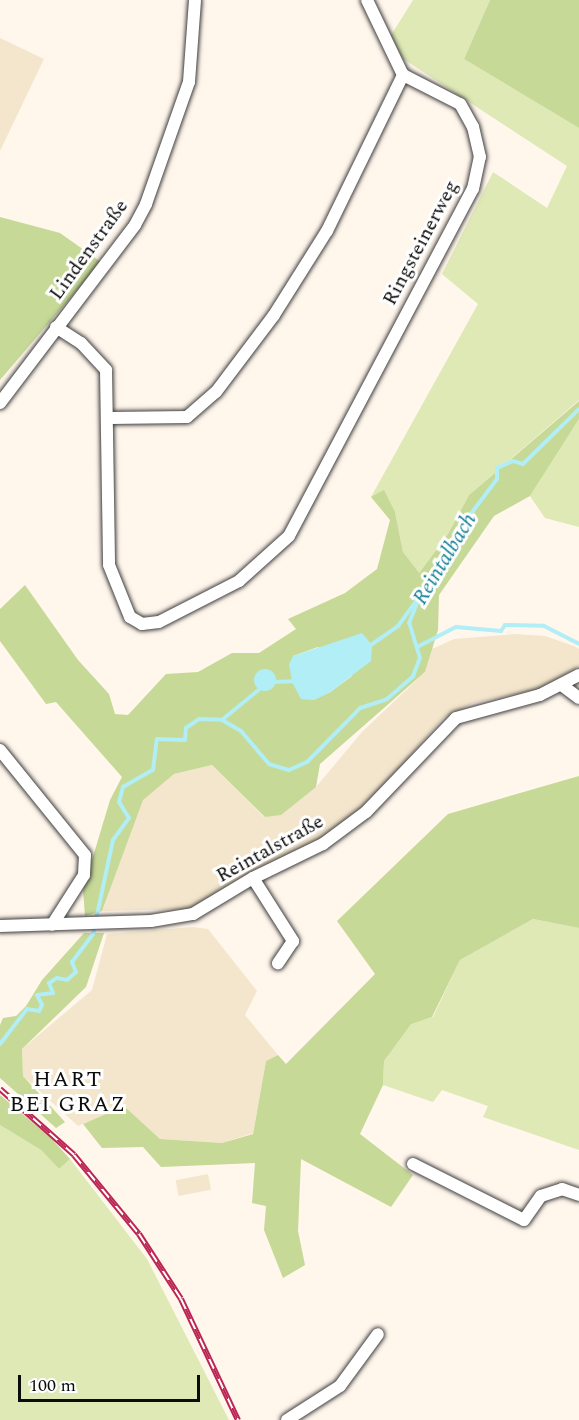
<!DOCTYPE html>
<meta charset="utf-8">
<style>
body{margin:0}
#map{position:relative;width:579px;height:1420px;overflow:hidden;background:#fff6ec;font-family:Spectral,serif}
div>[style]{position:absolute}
.farmland>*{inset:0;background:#f4e6cd;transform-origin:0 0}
.green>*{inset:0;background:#dee9b6}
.forest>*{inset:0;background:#c6d996}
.water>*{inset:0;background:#b1eef6}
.round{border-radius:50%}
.stream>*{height:4px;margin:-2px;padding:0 2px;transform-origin:2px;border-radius:2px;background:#b1eef6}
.roads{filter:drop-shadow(0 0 2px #3f3f3f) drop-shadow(0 0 2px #3f3f3f)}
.minor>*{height:12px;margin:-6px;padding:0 6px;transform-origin:6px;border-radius:6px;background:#fff}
.rail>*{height:6px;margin-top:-3px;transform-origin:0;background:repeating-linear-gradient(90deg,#fff 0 11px,#bb2554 0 22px);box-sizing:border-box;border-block:2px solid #bb2554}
span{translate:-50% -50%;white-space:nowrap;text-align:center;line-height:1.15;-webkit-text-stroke:6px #fff;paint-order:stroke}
.street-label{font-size:20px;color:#0c0c0c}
.water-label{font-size:21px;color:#178096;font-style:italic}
.quarter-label{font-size:22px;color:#0c0c0c;letter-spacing:1.5px}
.scale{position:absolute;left:18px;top:1375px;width:182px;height:27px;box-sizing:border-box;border:3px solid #0c0c0c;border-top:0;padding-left:8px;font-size:18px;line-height:21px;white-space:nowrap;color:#0c0c0c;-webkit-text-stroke:4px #fff;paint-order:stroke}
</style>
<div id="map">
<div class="farmland">
<i style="clip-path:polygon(0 38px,44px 59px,0 151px)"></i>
<i style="clip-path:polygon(515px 634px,545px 636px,574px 646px,579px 649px,579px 666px,543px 688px,473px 703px,443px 718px,374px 797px,329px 836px,193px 909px,102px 911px,143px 799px,174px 774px,212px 765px,264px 817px,316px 787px,362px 732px,425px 672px,432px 649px,454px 639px)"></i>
<i style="clip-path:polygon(193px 927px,208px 929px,257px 991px,245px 1015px,278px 1055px,266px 1061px,253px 1133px,222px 1143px,160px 1139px,124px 1106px,78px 1126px,23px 1076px,22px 1049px,92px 990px,107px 934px)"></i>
<i style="left:208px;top:1174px;width:16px;height:33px;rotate:79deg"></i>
</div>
<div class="green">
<i style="clip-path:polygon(413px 0,490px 0,464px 59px,579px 128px,579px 400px,469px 495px,448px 534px,418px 574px,403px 552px,395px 512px,371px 497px,478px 304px,442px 274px,493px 172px,547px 208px,567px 166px,402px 58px,390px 37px)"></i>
<i style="clip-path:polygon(579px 419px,579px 527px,545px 518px,530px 496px)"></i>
<i style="clip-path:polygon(533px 919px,579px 928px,579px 1150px,483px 1117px,488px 1106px,442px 1090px,433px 1102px,383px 1085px,384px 1061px,411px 1023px,433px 1017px,460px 960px)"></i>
<i style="clip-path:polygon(0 1125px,41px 1150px,59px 1169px,70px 1159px,147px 1259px,229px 1420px,0 1420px)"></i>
</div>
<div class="forest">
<i style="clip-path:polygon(490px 0,579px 0,579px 128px,464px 59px)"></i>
<i style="clip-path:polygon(0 217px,60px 233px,101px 262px,0 380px)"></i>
<i style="clip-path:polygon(evenodd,579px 401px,579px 419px,530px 496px,494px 516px,439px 595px,438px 630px,425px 672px,320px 764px,316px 787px,281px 815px,265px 817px,212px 765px,174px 774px,143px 800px,102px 911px,85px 916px,83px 890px,110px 800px,122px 777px,56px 702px,46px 704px,0 641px,0 609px,25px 585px,78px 660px,109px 694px,115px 714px,128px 715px,166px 674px,198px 672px,232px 653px,259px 653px,296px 629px,288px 619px,345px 593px,377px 569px,390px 520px,371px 497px,384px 490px,395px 512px,403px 552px,419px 573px,448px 534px,469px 495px,579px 401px,318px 647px,352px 676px,329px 693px,293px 656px,318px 647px)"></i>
<i style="clip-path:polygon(579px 776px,579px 928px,533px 919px,460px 960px,432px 1017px,411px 1024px,384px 1061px,383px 1085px,360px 1134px,413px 1175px,391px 1207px,301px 1159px,298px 1231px,305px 1265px,283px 1278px,264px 1230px,266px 1206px,252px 1203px,255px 1163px,161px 1167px,143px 1147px,102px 1148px,83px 1124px,124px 1106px,160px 1139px,222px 1143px,253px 1134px,266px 1061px,278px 1055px,286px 1064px,375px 974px,337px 921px,448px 814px)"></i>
<i style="clip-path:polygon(84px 933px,104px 933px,86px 987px,22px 1049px,23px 1076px,65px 1122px,56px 1128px,0 1078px,0 1025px,3px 1018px,16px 1016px,26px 1006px,42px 980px)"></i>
<i style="clip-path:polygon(0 1095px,51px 1138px,70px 1159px,59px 1169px,41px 1150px,0 1125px)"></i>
</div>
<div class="water">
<i style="clip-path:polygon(362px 633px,372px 645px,371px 661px,329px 693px,314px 700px,301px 699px,292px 682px,289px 664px,293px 656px)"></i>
<i class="round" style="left:254px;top:669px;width:22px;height:22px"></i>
</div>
<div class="stream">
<i style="left:419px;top:646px;width:42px;rotate:-27.2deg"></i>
<i style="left:456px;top:627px;width:45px;rotate:5.1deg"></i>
<i style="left:501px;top:631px;width:7px;rotate:-56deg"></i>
<i style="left:505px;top:625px;width:39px;rotate:1deg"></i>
<i style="left:544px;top:626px;width:39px;rotate:27deg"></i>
<i style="left:368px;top:647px;width:37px;rotate:-35deg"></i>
<i style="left:398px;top:626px;width:31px;rotate:-54deg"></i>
<i style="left:271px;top:682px;width:25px;rotate:-2deg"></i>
<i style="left:222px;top:720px;width:52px;rotate:-39.5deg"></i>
<i style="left:0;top:1044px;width:44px;rotate:-52.4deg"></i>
<i style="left:27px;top:1009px;width:12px;rotate:9deg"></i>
<i style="left:39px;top:1011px;width:7px;rotate:-63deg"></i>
<i style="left:42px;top:1005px;width:11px;rotate:-117deg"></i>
<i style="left:37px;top:995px;width:16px;rotate:-7deg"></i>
<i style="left:53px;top:993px;width:11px;rotate:-112deg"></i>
<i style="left:49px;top:983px;width:9px;rotate:-32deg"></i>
<i style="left:57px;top:978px;width:10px;rotate:11deg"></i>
<i style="left:67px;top:980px;width:12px;rotate:-42deg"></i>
<i style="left:76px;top:972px;width:11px;rotate:-112deg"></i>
<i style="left:72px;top:962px;width:35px;rotate:-53deg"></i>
<i style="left:93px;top:934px;width:96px;rotate:-78deg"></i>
<i style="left:113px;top:840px;width:27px;rotate:-54deg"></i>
<i style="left:129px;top:818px;width:19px;rotate:-122deg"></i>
<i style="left:119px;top:802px;width:16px;rotate:-75deg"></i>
<i style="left:123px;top:787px;width:34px;rotate:-30deg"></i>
<i style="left:153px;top:770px;width:31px;rotate:-83deg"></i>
<i style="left:157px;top:739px;width:28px;rotate:2deg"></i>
<i style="left:185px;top:740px;width:12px;rotate:-85deg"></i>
<i style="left:186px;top:728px;width:16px;rotate:-35deg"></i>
<i style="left:199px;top:719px;width:23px;rotate:2deg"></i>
<i style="left:222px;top:720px;width:22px;rotate:30deg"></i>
<i style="left:241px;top:731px;width:43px;rotate:49.7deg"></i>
<i style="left:269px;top:764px;width:21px;rotate:17deg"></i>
<i style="left:289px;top:770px;width:20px;rotate:-24deg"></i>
<i style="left:307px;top:762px;width:76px;rotate:-45.5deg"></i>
<i style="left:360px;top:708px;width:28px;rotate:-18deg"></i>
<i style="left:387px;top:699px;width:35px;rotate:-41deg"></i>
<i style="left:413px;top:676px;width:19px;rotate:-69deg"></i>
<i style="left:420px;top:658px;width:37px;rotate:-107deg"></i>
<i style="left:409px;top:623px;width:27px;rotate:-68deg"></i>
<i style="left:419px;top:598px;width:73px;rotate:-60.3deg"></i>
<i style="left:455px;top:535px;width:70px;rotate:-53.1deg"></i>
<i style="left:497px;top:479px;width:11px;rotate:-90deg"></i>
<i style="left:497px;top:468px;width:17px;rotate:-24deg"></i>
<i style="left:513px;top:461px;width:10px;rotate:17deg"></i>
<i style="left:523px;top:464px;width:78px;rotate:-44.5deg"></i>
</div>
<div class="roads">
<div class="minor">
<i style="left:367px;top:0;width:83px;rotate:64.4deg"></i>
<i style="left:56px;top:327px;width:30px;rotate:33deg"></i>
<i style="left:81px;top:343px;width:37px;rotate:47deg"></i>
<i style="left:106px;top:370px;width:195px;rotate:89.1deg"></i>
<i style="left:109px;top:565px;width:56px;rotate:68deg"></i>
<i style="left:130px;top:617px;width:14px;rotate:30deg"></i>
<i style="left:142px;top:624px;width:17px;rotate:-7deg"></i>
<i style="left:159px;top:622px;width:90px;rotate:-27.1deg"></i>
<i style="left:239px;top:581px;width:67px;rotate:-42deg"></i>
<i style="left:289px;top:536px;width:393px;rotate:-62.1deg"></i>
<i style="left:473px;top:189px;width:33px;rotate:-78deg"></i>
<i style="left:480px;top:157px;width:31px;rotate:-103deg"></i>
<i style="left:473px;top:127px;width:26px;rotate:-119deg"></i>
<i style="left:460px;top:104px;width:64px;rotate:-153deg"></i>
<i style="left:0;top:403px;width:223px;rotate:-52.8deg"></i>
<i style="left:135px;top:225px;width:24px;rotate:-62deg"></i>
<i style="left:146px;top:204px;width:129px;rotate:-70.6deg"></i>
<i style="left:189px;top:82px;width:82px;rotate:-85.8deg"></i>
<i style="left:110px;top:418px;width:77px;rotate:-0.7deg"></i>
<i style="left:187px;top:417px;width:38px;rotate:-41deg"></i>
<i style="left:216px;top:392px;width:96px;rotate:-53deg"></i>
<i style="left:274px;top:315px;width:99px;rotate:-57.8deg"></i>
<i style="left:327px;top:231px;width:174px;rotate:-64deg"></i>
<i style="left:563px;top:686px;width:20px;rotate:37deg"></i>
<i style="left:0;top:750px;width:135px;rotate:51deg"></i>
<i style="left:85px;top:855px;width:20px;rotate:93deg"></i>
<i style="left:84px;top:875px;width:59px;rotate:122.6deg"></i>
<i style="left:253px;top:878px;width:75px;rotate:57.6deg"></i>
<i style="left:293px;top:941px;width:27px;rotate:124deg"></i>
<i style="left:0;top:926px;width:151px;rotate:-1.9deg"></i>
<i style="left:151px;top:921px;width:43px;rotate:-9.5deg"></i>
<i style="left:193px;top:914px;width:70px;rotate:-31deg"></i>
<i style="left:253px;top:878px;width:78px;rotate:-25.9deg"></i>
<i style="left:323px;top:844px;width:54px;rotate:-36.7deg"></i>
<i style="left:366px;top:812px;width:130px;rotate:-46.2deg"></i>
<i style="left:456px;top:718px;width:87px;rotate:-15.3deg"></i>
<i style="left:540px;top:695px;width:44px;rotate:-27.1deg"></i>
<i style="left:413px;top:1164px;width:124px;rotate:26.8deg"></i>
<i style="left:524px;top:1220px;width:29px;rotate:-55deg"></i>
<i style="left:541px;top:1196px;width:22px;rotate:-18deg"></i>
<i style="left:562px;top:1189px;width:18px;rotate:19deg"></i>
<i style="left:287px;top:1420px;width:63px;rotate:-32.7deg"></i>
<i style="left:340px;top:1386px;width:64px;rotate:-53.8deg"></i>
</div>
</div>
<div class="rail">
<i style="left:0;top:1089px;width:99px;rotate:41.7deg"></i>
<i style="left:74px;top:1155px;width:102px;rotate:50.6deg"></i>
<i style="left:139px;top:1234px;width:77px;rotate:57.1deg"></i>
<i style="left:181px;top:1299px;width:134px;rotate:64.8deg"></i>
</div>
<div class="street-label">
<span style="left:421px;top:243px;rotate:-62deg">Ringsteinerweg</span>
<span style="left:89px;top:250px;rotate:-54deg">Lindenstraße</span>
<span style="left:270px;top:849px;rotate:-29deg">Reintalstraße</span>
</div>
<div class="water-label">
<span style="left:445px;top:559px;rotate:-59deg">Reintalbach</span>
</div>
<div class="quarter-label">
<span style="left:68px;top:1092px">HART<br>BEI GRAZ</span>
</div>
<div class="scale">100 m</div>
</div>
